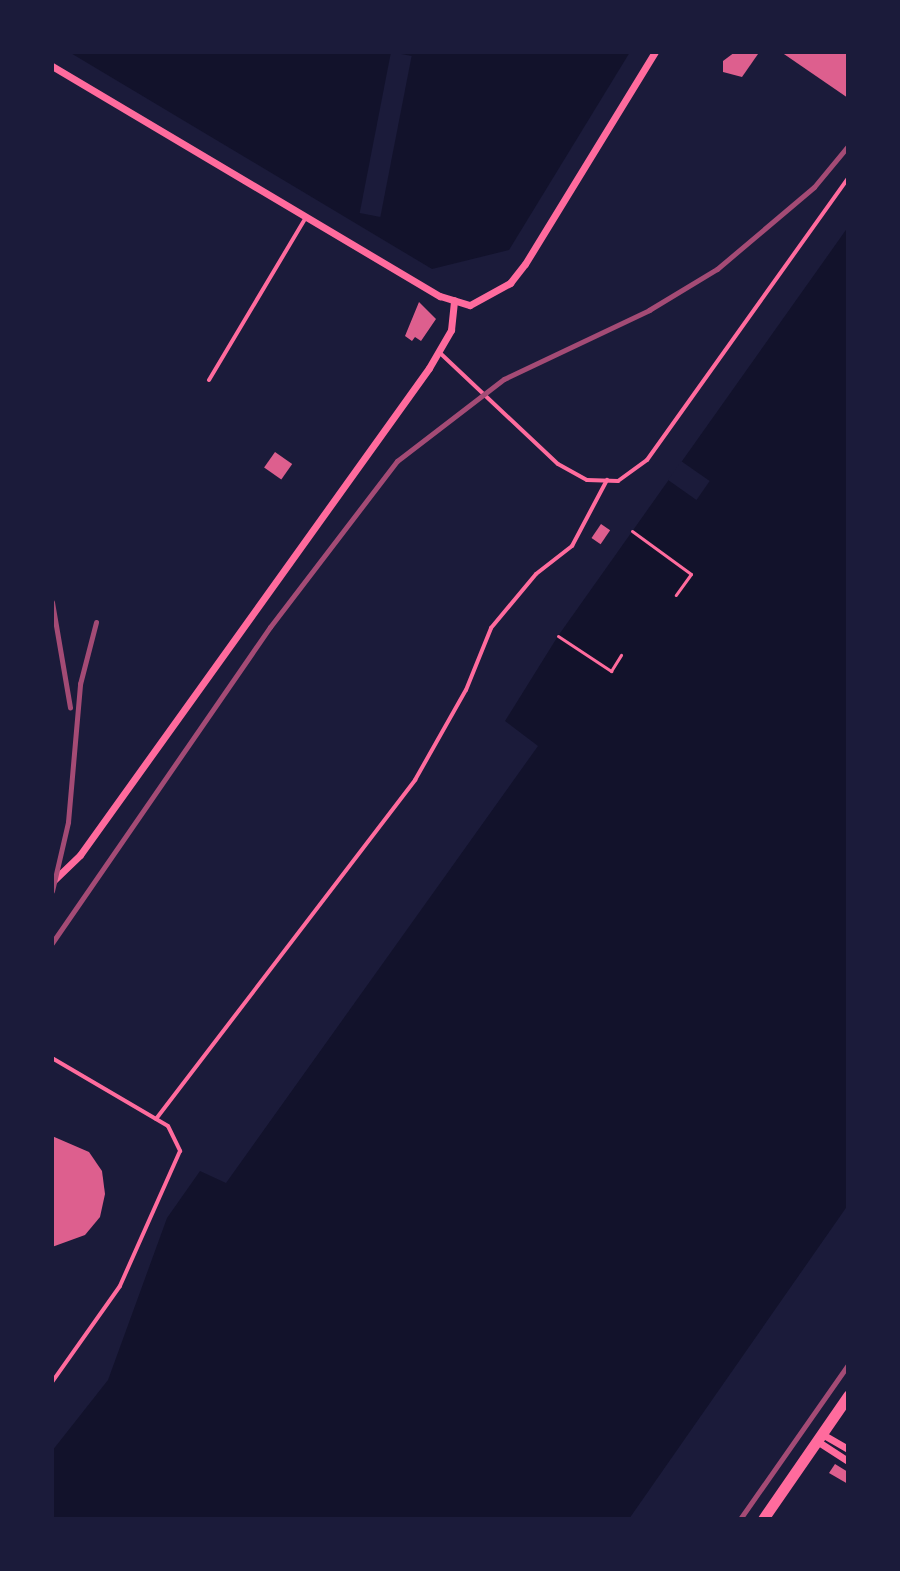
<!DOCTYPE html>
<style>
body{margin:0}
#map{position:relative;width:900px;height:1571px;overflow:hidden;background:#1b1b3a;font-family:Roboto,sans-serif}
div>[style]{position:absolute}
.water>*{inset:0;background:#12122b}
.pier>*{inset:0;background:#1b1b3a;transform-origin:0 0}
.building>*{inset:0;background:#dd5f8e;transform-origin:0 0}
.path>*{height:3px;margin:-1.5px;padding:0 1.5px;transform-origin:1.5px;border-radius:1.5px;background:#ff6b9d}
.service>*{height:4px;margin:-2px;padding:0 2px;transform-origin:2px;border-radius:2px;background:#ff6b9d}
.minor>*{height:7px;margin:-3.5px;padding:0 3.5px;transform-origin:3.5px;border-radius:3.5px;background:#ff6b9d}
.secondary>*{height:11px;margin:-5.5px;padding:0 5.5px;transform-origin:5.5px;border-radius:5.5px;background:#ff6b9d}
.rail>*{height:5px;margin:-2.5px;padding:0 2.5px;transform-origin:2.5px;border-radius:2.5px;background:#a44b75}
span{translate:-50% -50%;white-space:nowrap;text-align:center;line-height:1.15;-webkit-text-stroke:6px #1b1b3a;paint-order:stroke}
.frame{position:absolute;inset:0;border:54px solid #1b1b3a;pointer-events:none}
</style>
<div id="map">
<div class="water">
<i style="clip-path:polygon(69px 52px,630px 52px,509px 250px,432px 269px)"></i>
<i style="clip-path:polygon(848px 227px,848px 1205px,629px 1519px,52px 1519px,52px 1451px,108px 1380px,167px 1218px,200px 1171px,226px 1183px,538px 746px,505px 721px,558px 636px)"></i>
</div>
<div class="pier">
<i style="left:391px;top:52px;width:21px;height:164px;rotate:11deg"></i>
<i style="left:681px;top:461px;width:35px;height:23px;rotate:35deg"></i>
</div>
<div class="building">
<i style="clip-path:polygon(735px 52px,758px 54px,742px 77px,723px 72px,723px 61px)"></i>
<i style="clip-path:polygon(781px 52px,848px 52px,848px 98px)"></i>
<i style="clip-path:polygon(419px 302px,436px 319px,421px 341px,415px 337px,412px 341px,405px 336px)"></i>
<i style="left:275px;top:452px;width:21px;height:19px;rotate:35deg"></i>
<i style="left:601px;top:524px;width:11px;height:17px;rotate:34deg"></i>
<i style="clip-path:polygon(52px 1136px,89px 1152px,102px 1171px,105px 1194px,100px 1217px,85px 1235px,52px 1247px)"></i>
<i style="clip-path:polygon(835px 1464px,848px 1472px,848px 1484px,829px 1473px)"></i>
</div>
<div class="path">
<i style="left:632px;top:531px;width:73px;rotate:36.1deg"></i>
<i style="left:691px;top:574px;width:26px;rotate:126deg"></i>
<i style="left:558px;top:636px;width:64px;rotate:33.4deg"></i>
<i style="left:611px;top:671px;width:19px;rotate:-58deg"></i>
</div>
<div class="service">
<i style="left:439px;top:352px;width:163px;rotate:43.3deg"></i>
<i style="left:558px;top:464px;width:33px;rotate:29deg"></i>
<i style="left:587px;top:480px;width:31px;rotate:2deg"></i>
<i style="left:618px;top:481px;width:36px;rotate:-36deg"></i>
<i style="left:647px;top:460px;width:346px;rotate:-54.5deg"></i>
<i style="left:209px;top:380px;width:190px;rotate:-59.2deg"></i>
<i style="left:52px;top:1058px;width:134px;rotate:30.4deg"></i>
<i style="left:168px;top:1126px;width:28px;rotate:64deg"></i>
<i style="left:180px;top:1151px;width:148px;rotate:114deg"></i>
<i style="left:120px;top:1286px;width:118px;rotate:125.3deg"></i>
<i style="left:156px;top:1119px;width:427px;rotate:-52.6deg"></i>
<i style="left:415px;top:780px;width:103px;rotate:-60.5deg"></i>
<i style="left:466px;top:690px;width:67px;rotate:-68deg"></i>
<i style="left:491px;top:628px;width:70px;rotate:-50.2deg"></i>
<i style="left:536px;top:574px;width:46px;rotate:-37.9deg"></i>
<i style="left:572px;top:546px;width:75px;rotate:-62.1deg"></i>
</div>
<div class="minor">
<i style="left:52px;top:66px;width:451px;rotate:30.7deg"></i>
<i style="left:440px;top:296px;width:31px;rotate:17deg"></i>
<i style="left:470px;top:305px;width:46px;rotate:-28.8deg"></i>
<i style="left:510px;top:283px;width:24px;rotate:-52deg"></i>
<i style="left:525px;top:264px;width:249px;rotate:-58.5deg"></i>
<i style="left:52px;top:882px;width:39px;rotate:-44deg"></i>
<i style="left:80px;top:855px;width:599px;rotate:-54.37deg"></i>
<i style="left:429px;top:368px;width:44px;rotate:-59.9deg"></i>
<i style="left:451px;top:330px;width:30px;rotate:-84deg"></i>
<i style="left:822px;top:1434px;width:30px;rotate:30deg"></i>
<i style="left:817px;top:1441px;width:37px;rotate:33deg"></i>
</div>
<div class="secondary">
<i style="left:763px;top:1519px;width:150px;rotate:-55.4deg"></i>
</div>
<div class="rail">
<i style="left:52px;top:602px;width:107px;rotate:80.3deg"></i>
<i style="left:52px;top:891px;width:71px;rotate:-76.9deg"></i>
<i style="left:68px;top:822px;width:139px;rotate:-85deg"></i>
<i style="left:80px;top:684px;width:64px;rotate:-75.5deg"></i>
<i style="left:52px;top:943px;width:384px;rotate:-55.4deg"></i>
<i style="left:270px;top:627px;width:209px;rotate:-52.6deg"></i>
<i style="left:397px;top:461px;width:135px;rotate:-37.5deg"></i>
<i style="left:504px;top:379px;width:161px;rotate:-25.4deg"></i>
<i style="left:649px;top:310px;width:79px;rotate:-31.1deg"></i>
<i style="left:717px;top:269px;width:127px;rotate:-40.2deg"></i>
<i style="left:814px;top:187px;width:53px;rotate:-50.3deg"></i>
<i style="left:740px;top:1519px;width:188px;rotate:-55deg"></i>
</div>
<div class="frame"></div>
</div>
